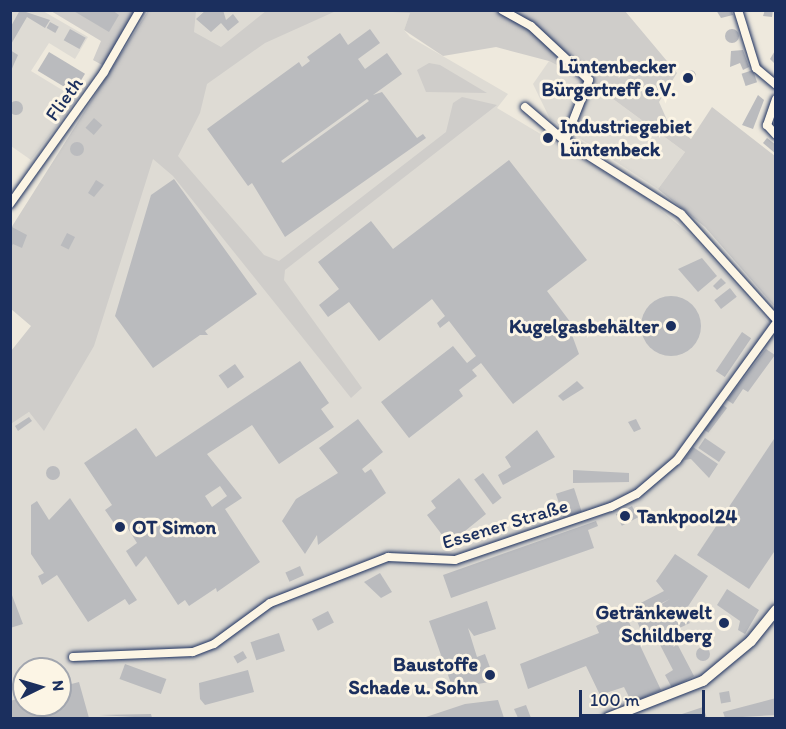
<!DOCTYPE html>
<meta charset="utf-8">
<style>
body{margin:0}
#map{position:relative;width:786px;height:729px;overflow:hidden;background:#eee9dd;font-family:Itim,sans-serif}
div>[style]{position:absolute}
.built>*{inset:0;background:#dedbd4}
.green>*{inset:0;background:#cfcdca}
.building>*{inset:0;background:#babbbe;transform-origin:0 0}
.round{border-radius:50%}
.roads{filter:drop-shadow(0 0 2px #1b2f5e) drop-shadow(0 0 2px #1b2f5e)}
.minor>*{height:8px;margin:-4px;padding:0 4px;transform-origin:4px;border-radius:4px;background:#fcf5e5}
.tertiary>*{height:10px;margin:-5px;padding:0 5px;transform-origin:5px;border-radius:5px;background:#fcf5e5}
.dots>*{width:16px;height:16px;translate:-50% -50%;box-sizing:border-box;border:3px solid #fcf5e5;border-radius:50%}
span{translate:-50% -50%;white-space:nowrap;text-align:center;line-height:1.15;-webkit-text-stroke:6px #fcf5e5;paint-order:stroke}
.poi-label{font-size:20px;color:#1b2f5e;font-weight:700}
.right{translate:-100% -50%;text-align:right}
.left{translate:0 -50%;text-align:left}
.street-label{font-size:20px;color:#1b2f5e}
.frame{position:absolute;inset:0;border:12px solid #1b2f5e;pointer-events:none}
.north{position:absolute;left:12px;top:657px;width:60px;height:60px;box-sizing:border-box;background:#fcf5e5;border:2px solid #a2a6af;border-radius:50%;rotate:85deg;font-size:16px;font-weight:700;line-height:24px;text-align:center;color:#1b2f5e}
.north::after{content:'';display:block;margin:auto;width:21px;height:27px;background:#1b2f5e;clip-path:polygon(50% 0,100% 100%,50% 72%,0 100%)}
.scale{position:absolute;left:579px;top:690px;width:126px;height:27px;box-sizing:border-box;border:3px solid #1b2f5e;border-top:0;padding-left:8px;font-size:18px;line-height:21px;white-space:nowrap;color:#1b2f5e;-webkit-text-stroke:4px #fcf5e5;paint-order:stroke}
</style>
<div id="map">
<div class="built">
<i style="clip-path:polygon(11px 11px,43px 11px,88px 37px,75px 59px,49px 43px,31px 71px,77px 99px,31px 160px,11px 146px)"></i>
<i style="clip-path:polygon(evenodd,182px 11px,411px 11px,404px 30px,410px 37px,508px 94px,497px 108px,644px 196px,694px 238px,755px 306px,775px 332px,775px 718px,11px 718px,11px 424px,29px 412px,44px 430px,182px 11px,24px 669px,60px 669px,60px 705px,24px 705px,24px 669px)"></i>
<i style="clip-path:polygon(549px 61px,594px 85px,685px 152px,658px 189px,550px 119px,533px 84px)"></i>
</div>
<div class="green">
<i style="clip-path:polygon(51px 11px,137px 11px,104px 66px,93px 60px,101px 41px)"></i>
<i style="clip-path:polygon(148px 11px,196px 11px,194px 32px,221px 47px,266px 11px,336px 11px,265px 43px,207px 84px,200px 113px,178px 156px,264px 255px,279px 261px,446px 132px,453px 103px,462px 97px,497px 105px,285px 270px,284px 280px,362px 388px,351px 398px,173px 176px,153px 159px,94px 346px,44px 431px,29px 412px,11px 424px,11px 351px,31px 326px,11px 309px,11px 228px)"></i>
<i style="clip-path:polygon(375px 11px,625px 11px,677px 73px,659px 102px,667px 120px,691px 139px,712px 107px,775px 156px,775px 307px,705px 227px,658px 189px,685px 152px,594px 85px,549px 61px,496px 47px,443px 56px,404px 30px,410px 13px)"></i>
<i style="clip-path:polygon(429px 63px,440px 65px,487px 93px,426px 92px,417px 70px)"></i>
</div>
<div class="building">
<i style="clip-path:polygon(20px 10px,50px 20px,45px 28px,27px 17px,10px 46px,10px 28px)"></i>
<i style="clip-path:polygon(72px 10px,112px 10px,119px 15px,109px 32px)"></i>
<i style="clip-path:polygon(206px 10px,223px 10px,226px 20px,233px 14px,239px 22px,228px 31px,221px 23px,211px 32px,196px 19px)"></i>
<i style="clip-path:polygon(716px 10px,731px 10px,733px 15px,721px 18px)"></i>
<i style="clip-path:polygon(765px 10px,773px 10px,772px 17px,763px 16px)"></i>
<i style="left:50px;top:22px;width:10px;height:7px;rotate:29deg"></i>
<i class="round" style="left:725px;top:29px;width:14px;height:14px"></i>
<i style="left:70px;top:29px;width:18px;height:13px;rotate:29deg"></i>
<i style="clip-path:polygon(evenodd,370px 29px,380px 43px,358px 59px,365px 69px,387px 53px,402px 74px,373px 95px,382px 92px,417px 138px,423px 134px,426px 138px,285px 237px,252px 183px,248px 186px,207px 129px,299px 62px,302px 67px,310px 61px,307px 57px,340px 33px,348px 45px,370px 29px,367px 99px,369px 101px,283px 163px,281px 161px,367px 99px)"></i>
<i style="clip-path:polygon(776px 49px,776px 65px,770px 59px)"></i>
<i style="clip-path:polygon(10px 50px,18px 55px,10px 73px)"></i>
<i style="clip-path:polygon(743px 50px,749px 67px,743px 70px,740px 63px,730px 67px,731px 51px)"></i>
<i style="left:49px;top:52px;width:42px;height:22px;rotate:31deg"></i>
<i style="left:753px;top:70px;width:13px;height:12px;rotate:72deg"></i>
<i class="round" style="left:684px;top:70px;width:12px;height:12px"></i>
<i style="clip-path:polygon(758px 95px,764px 100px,753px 129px,742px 125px)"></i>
<i class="round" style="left:9px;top:101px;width:14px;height:14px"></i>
<i style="left:94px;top:118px;width:11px;height:13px;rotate:41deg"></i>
<i style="clip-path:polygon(767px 138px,776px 145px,776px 154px,763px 143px)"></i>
<i class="round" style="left:70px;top:142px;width:14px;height:14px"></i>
<i style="clip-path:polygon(509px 160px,587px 260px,547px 291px,577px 331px,572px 335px,579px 354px,513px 404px,481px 363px,472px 370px,477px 376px,459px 390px,463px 396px,409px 438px,381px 402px,453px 346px,467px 363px,476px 356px,449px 321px,440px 328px,437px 323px,445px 316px,432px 299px,379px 341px,349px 302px,328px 317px,319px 305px,339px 289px,318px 262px,371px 221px,393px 249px)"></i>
<i style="clip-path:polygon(174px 179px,257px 294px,205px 331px,208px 335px,200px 335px,153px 368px,115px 316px,151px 195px)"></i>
<i style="clip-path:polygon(96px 180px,104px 185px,94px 197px,88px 193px)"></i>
<i style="clip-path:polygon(10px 226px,27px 235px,22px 248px,13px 244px,10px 249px)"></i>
<i style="left:67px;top:233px;width:9px;height:14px;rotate:27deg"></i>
<i style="clip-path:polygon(702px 258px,717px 276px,698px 292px,678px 269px)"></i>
<i style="clip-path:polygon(721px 278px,726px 283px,717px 290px,713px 286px)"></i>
<i style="left:730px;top:288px;width:11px;height:20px;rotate:52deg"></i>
<i class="round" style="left:641px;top:296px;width:60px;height:60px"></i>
<i style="left:742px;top:332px;width:11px;height:47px;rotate:34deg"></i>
<i style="clip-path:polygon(766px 349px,775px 355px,748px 392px,743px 389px,733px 404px,727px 400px)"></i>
<i style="clip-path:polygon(evenodd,300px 361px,329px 403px,321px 409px,334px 427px,279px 464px,252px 425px,207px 454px,242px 498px,225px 509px,260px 562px,217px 592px,216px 588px,189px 606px,185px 600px,178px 605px,146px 556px,136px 567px,126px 551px,137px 543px,127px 527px,120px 532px,114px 523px,105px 510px,112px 505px,84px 463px,136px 428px,156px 457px,300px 361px,220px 486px,227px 496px,212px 507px,205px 496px,220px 486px)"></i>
<i style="left:235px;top:364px;width:16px;height:20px;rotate:55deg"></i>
<i style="clip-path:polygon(577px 381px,584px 388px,563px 401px,558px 396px)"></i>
<i style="left:723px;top:405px;width:5px;height:31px;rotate:37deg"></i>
<i style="clip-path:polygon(29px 417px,32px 421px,18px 431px,15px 426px)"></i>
<i style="clip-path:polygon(358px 419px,383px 452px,362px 469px,365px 473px,371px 469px,386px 493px,318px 545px,317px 535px,305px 554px,282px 521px,296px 499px,338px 473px,319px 448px)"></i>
<i style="clip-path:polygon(636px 419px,641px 429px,634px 432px,628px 422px)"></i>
<i style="clip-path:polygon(537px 430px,555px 457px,503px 485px,498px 475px,511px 467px,505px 457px)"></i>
<i style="clip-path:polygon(776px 436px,776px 549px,749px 589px,697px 555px)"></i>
<i style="left:705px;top:438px;width:25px;height:12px;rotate:34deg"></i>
<i style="clip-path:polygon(693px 447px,718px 464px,709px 478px,691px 459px,684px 460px)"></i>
<i class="round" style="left:46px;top:466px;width:14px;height:14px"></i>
<i style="clip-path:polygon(573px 470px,629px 473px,629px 482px,573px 483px)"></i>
<i style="left:483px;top:473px;width:31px;height:11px;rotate:53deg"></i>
<i style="clip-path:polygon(459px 478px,486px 514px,449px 544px,427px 515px,436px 508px,431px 501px)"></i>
<i style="left:574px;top:488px;width:25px;height:19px;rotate:72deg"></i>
<i style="clip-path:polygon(70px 498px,137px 600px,129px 605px,125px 599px,88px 622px,57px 575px,42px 585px,38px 576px,44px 573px,31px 554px,31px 505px,37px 501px,49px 520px)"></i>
<i style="left:632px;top:506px;width:13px;height:18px;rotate:63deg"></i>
<i style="clip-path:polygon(596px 521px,598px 526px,588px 530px,594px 548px,451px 598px,443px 575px)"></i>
<i style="clip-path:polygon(675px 554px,708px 576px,683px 614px,690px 623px,671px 632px,694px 676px,672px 688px,665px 675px,673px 670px,657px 639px,647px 644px,636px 619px,670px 599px,628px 620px,661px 690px,632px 703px,624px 687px,600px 695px,586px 666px,528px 689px,520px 664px,599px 633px,596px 626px,664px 591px,656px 581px)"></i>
<i style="left:300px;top:566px;width:10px;height:16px;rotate:66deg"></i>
<i style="clip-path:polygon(380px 573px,392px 592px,381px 598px,364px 582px)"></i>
<i style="clip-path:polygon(727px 589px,759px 610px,745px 634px,738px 630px,740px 621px,717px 605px)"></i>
<i style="clip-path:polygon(10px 590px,23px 624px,10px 628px)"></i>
<i style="clip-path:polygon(487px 601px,496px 629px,474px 636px,468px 628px,477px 657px,485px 654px,495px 681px,472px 685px,470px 692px,467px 686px,454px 692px,429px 621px)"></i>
<i style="left:328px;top:611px;width:13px;height:18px;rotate:63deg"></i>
<i style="left:279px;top:633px;width:19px;height:30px;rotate:72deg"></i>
<i class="round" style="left:696px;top:647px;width:14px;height:14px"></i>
<i style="left:243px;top:651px;width:8px;height:11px;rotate:60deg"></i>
<i style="left:125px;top:664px;width:44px;height:16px;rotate:20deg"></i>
<i style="clip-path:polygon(248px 670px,254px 692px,205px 705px,200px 699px,199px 683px)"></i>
<i style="clip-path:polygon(79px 682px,89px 718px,10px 718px,10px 701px,24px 697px,24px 705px,60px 705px,60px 687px)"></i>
<i style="left:729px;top:691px;width:11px;height:10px;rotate:80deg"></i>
<i style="clip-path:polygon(776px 698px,776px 715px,725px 718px,723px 712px)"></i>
<i style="clip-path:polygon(498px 700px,504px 718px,423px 718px,465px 704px)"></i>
<i style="clip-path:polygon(526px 705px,531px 718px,518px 718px,514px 709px)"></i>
<i style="clip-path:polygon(703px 707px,707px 718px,680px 718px,679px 715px)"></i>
<i style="clip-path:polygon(151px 714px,152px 718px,99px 715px)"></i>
</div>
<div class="roads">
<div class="minor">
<i style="left:502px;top:10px;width:33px;rotate:29deg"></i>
<i style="left:531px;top:26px;width:79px;rotate:43deg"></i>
<i style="left:589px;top:80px;width:66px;rotate:111.5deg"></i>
<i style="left:738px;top:10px;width:61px;rotate:72.8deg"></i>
<i style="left:756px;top:68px;width:26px;rotate:40deg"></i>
<i style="left:776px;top:99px;width:28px;rotate:109deg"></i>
<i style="left:767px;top:125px;width:13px;rotate:48deg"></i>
<i style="left:525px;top:107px;width:52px;rotate:40.4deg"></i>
<i style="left:565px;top:141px;width:137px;rotate:32.2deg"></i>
<i style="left:681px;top:214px;width:142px;rotate:47.9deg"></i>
<i style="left:10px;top:204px;width:162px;rotate:-54.5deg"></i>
<i style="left:104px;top:72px;width:72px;rotate:-59.9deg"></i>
<i style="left:73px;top:657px;width:120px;rotate:-2.4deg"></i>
<i style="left:193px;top:652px;width:22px;rotate:-21deg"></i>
<i style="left:214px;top:644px;width:69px;rotate:-36.2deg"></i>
<i style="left:270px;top:603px;width:127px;rotate:-21.3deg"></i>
<i style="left:388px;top:557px;width:67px;rotate:2.6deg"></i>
<i style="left:455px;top:560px;width:165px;rotate:-18.8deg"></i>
<i style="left:611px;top:507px;width:29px;rotate:-27deg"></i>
<i style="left:637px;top:494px;width:52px;rotate:-40.4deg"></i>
<i style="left:677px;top:460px;width:169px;rotate:-54.1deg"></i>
</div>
<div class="tertiary">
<i style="left:608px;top:718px;width:102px;rotate:-21.3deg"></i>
<i style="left:703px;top:681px;width:62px;rotate:-39.8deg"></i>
<i style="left:751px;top:641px;width:40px;rotate:-51deg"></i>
</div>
</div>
<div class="dots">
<i style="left:688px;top:78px;background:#1b2f5e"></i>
<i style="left:548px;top:138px;background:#1b2f5e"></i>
<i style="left:671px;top:326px;background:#1b2f5e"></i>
<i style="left:625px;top:516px;background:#1b2f5e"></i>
<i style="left:120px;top:527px;background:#1b2f5e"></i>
<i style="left:724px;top:623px;background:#1b2f5e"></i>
<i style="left:490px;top:675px;background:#1b2f5e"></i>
</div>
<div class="poi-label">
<span class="right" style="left:676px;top:78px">Lüntenbecker<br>Bürgertreff e.V.</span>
<span class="left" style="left:560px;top:138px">Industriegebiet<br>Lüntenbeck</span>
<span class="right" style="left:659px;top:326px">Kugelgasbehälter</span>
<span class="left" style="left:637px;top:516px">Tankpool24</span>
<span class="left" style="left:132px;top:527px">OT Simon</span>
<span class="right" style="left:712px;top:624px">Getränkewelt<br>Schildberg</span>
<span class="right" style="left:478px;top:676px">Baustoffe<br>Schade u. Sohn</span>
</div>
<div class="street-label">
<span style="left:64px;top:99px;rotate:-54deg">Flieth</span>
<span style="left:505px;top:524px;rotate:-17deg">Essener Straße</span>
</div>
<div class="frame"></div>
<div class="north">N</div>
<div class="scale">100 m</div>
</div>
